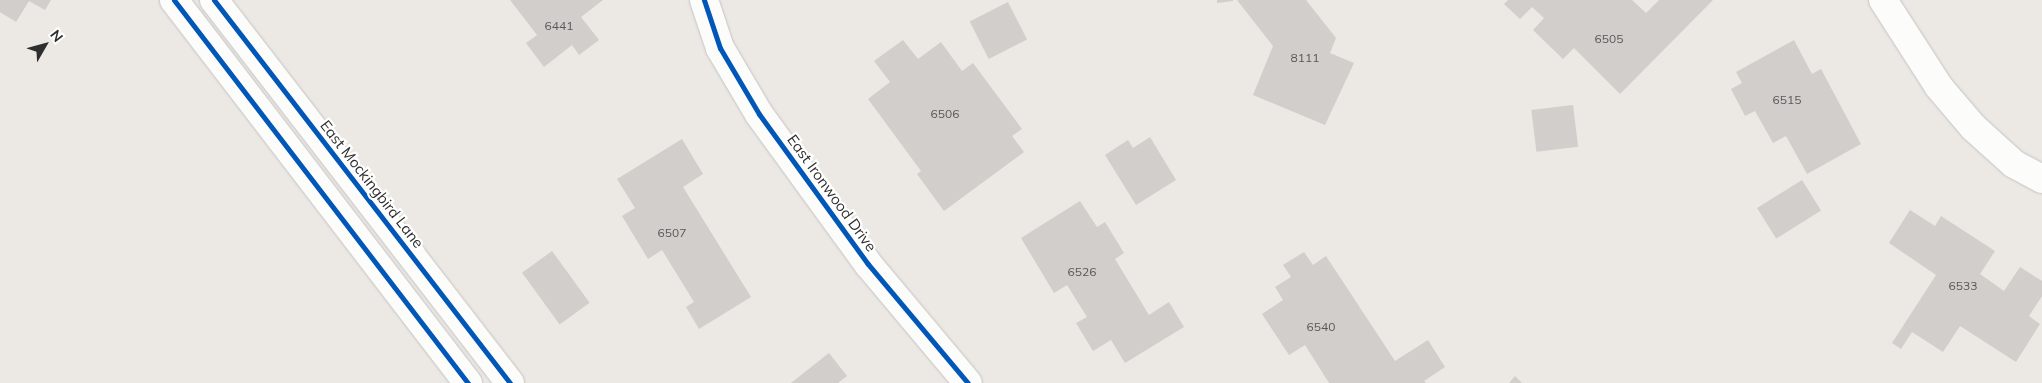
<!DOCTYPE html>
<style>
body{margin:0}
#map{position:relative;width:2042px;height:383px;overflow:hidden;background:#ece8e4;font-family:Mulish,sans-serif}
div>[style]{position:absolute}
.building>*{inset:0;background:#d1cecb;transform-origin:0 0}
.roads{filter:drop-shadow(0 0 1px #c5c4c5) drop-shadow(0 0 1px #c5c4c5)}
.street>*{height:28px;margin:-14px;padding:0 14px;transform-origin:14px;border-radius:14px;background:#fcfcfb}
.secondary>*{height:28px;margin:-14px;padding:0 14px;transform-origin:14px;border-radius:14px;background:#fcfcfb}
.cycleway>*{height:5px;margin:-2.5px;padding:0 2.5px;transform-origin:2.5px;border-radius:2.5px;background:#0057b8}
span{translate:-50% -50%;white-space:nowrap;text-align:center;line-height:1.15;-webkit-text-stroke:4.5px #fff;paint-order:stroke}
.number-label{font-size:12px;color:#585857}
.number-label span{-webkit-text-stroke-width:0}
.street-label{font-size:15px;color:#2e2e2e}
.north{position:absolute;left:20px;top:20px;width:50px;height:50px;-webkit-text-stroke:4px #fff;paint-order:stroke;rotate:52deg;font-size:14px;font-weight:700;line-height:20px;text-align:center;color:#2e2e2e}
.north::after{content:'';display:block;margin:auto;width:18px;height:22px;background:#2e2e2e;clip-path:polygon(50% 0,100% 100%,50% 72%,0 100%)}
</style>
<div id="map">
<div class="building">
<i style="clip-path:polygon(0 0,51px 0,45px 10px,29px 1px,16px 22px,0 12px)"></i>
<i style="clip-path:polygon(510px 0,603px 0,581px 17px,599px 40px,579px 55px,572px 45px,544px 67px,526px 43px,537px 35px)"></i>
<i style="clip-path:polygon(1217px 0,1233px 0,1233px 1px,1217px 3px)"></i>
<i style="clip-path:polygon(1237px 0,1306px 0,1336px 38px,1330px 53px,1354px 63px,1325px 125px,1253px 95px,1273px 46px)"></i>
<i style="clip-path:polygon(1508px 0,1632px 0,1646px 13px,1659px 0,1713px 0,1620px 94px,1574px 48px,1563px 59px,1533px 30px,1544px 18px,1532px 7px,1520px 19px,1504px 4px)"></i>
<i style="left:1008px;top:2px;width:42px;height:43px;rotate:63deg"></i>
<i style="clip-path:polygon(903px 40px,918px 59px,941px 42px,962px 71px,973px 63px,1022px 129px,1012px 136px,1024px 152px,944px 211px,917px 174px,921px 171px,868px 99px,890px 82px,874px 61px)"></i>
<i style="clip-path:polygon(1794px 40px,1812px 74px,1821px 69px,1861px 144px,1807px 174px,1786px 136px,1773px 143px,1755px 111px,1745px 116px,1731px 89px,1742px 83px,1736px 72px)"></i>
<i style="left:1573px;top:105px;width:42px;height:42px;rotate:83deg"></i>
<i style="clip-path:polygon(1150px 137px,1176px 180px,1136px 205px,1105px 155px,1128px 140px,1133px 148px)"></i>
<i style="clip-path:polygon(682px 139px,703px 174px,683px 187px,751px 297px,699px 329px,686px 307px,694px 302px,662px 250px,648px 259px,622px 216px,635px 208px,617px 179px)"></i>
<i style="left:1802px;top:180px;width:36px;height:53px;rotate:58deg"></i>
<i style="clip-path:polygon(1080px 201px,1097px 227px,1105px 222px,1124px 253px,1115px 259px,1149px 315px,1169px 302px,1184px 327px,1125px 363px,1111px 340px,1093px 351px,1076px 323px,1087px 317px,1067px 285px,1054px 293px,1021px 238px)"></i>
<i style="clip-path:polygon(1910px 210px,1935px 226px,1941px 216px,1995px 251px,1980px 274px,2004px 291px,2020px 267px,2042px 281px,2042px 296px,2029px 316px,2040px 324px,2016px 362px,1960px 326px,1943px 352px,1912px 332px,1901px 349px,1892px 343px,1936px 275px,1889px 243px)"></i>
<i style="left:552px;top:251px;width:64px;height:37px;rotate:54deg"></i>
<i style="clip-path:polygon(1304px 252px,1313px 265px,1326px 256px,1395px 361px,1428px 340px,1445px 367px,1424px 381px,1426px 383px,1329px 383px,1305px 345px,1289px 355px,1262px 314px,1283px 300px,1275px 287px,1291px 277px,1283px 265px)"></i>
<i style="clip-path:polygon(829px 353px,847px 376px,838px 383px,791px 383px)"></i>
<i style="clip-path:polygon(1515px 376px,1522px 383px,1509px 383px)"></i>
</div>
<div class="roads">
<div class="street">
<i style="left:704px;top:0;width:51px;rotate:71.6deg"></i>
<i style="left:720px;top:48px;width:77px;rotate:59.4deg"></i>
<i style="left:759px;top:114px;width:185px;rotate:54deg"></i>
<i style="left:868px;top:264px;width:155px;rotate:50deg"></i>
<i style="left:1883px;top:0;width:103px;rotate:57.2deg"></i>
<i style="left:1939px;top:87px;width:52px;rotate:49.6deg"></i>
<i style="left:1973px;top:127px;width:55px;rotate:42.1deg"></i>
<i style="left:2014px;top:164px;width:32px;rotate:28deg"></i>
</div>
<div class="secondary">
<i style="left:174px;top:0;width:483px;rotate:52.5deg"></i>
<i style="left:214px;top:0;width:484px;rotate:52.3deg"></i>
</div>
</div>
<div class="cycleway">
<i style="left:174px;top:0;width:483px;rotate:52.5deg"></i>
<i style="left:214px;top:0;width:484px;rotate:52.3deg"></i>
<i style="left:704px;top:0;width:51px;rotate:71.6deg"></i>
<i style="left:720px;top:48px;width:77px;rotate:59.4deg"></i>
<i style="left:759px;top:114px;width:185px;rotate:54deg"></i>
<i style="left:868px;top:264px;width:155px;rotate:50deg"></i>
</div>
<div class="number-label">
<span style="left:559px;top:26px">6441</span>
<span style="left:1609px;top:39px">6505</span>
<span style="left:1305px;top:58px">8111</span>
<span style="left:1787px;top:100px">6515</span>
<span style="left:945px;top:114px">6506</span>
<span style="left:672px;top:233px">6507</span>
<span style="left:1082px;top:272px">6526</span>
<span style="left:1963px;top:286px">6533</span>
<span style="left:1321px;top:327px">6540</span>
</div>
<div class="street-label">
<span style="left:372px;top:184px;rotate:52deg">East Mockingbird Lane</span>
<span style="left:832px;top:193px;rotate:54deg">East Ironwood Drive</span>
</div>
<div class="north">N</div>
</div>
